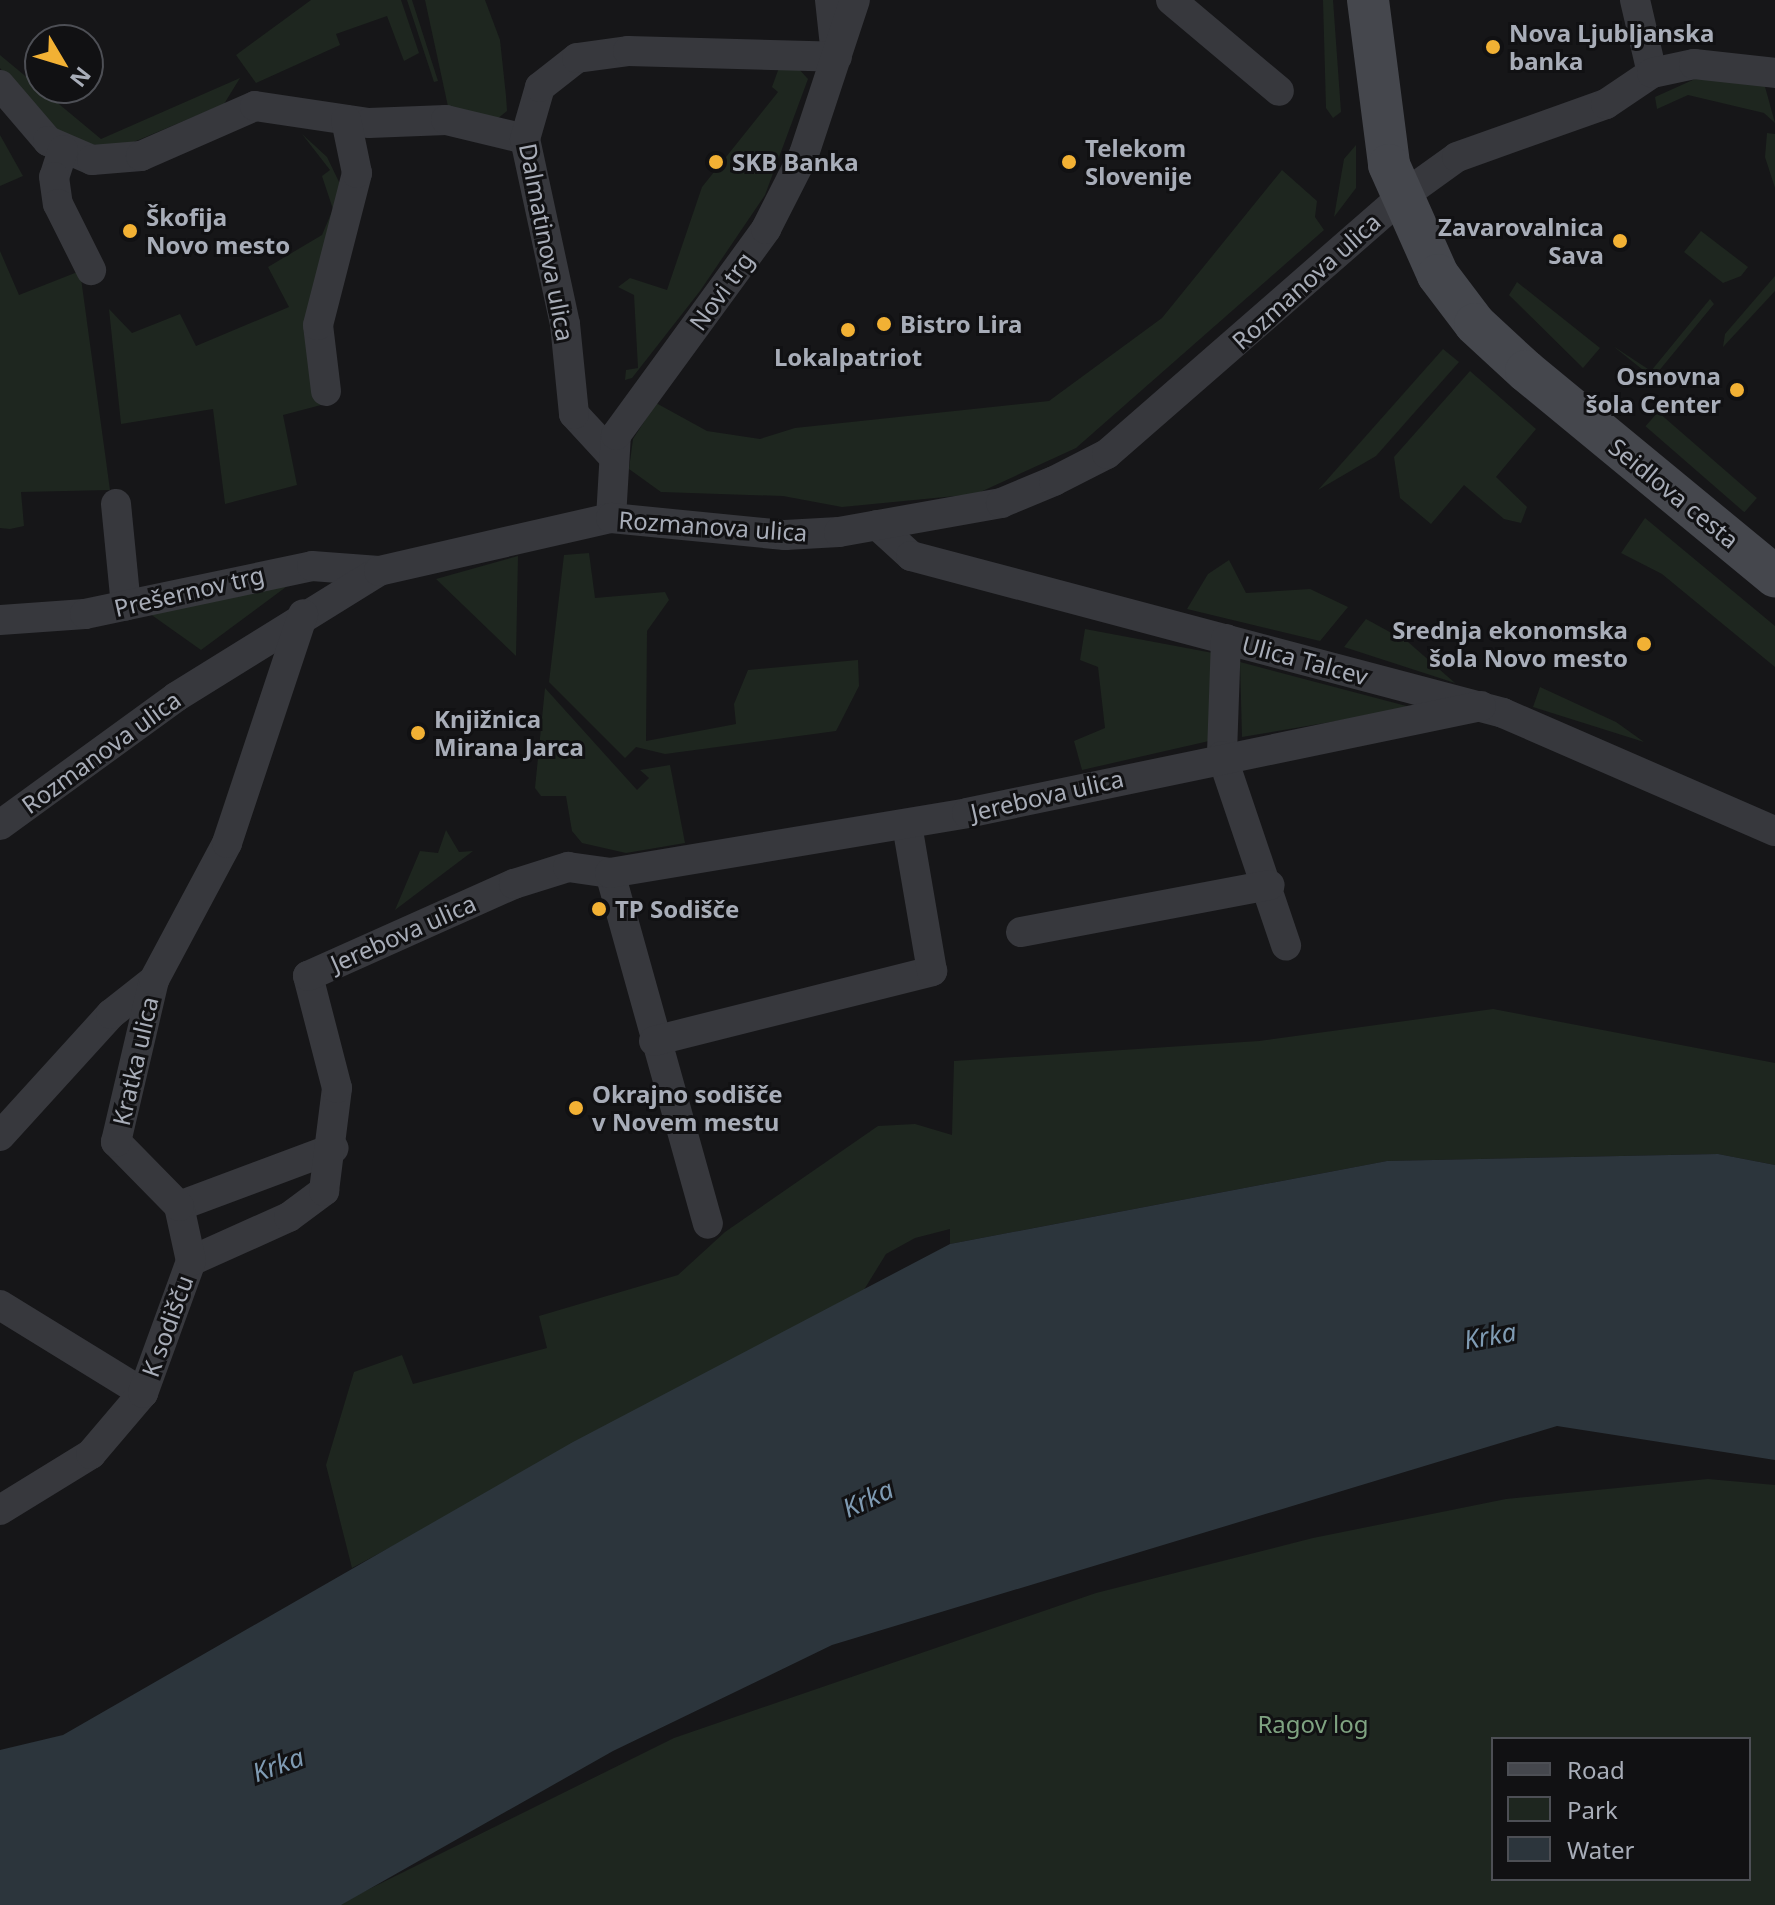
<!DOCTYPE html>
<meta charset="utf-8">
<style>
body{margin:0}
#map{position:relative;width:1775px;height:1905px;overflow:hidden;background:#161618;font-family:"Noto Sans",sans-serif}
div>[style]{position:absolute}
.green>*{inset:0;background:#1e261f;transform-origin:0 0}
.water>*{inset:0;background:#2c353c}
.street>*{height:30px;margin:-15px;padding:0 15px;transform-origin:15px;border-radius:15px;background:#37383d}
.secondary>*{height:42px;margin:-21px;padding:0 21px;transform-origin:21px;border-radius:21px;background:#45474d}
.dots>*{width:22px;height:22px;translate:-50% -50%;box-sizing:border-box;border:4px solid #111113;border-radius:50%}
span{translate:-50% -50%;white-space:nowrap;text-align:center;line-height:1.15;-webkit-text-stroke:6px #111113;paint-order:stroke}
.poi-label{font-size:24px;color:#a8adb8;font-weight:700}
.left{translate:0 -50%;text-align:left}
.right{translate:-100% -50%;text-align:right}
.street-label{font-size:24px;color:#a8adb8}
.park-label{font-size:24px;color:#7fa381}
.water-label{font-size:26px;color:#7f9bb3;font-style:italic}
.legend{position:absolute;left:1491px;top:1737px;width:260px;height:144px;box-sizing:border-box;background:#111113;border:2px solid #4d4f55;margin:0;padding:10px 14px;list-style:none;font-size:24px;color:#a8adb8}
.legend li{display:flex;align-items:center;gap:16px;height:40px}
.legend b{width:40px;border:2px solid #4d4f55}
.north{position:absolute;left:24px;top:24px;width:80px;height:80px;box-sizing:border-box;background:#111113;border:2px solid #4d4f55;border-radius:50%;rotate:128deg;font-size:22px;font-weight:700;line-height:32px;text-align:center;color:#a8adb8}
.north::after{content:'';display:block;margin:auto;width:28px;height:36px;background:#f2b134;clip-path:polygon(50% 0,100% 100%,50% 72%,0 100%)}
</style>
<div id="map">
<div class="green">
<i style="clip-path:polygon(311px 0,401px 0,419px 53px,404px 61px,387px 16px,336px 34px,340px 45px,256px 83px,236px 55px)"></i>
<i style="clip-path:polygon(407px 0,412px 0,438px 81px,434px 82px)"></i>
<i style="clip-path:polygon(425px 0,485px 0,500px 40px,506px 96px,507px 111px,497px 119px,449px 111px)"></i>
<i style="clip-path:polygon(1323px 0,1333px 0,1341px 112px,1333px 118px,1326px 108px)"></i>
<i style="clip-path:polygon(0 55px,101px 139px,240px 78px,224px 104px,129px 144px,101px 146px,69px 140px,25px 101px,0 68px)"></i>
<i style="clip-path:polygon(780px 65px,798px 68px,808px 79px,765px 195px,700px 291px,632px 378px,625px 380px,626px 370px,638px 368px,634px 295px,618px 287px,630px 278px,667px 290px,702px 187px,778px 92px,772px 87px)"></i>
<i style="clip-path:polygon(1695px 79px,1764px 83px,1775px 123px,1764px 113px,1688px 95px,1657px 109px,1655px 97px)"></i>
<i style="clip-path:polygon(1767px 133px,1775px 134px,1775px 188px,1765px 157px)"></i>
<i style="clip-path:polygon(302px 134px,327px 157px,340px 184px,307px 345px,321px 405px,283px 415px,297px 485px,225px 504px,213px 409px,121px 424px,109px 309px,132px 333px,180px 314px,196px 346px,289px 307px,268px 267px,322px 235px,333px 209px,322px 176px,330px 170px)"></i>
<i style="clip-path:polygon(0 135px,23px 176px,0 186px)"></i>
<i style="clip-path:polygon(1356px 145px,1356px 188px,1334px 217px,1344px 159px)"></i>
<i style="clip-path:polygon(1282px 170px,1317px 201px,1315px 217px,1324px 230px,1076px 448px,976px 494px,842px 507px,783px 496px,661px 492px,629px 469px,633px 439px,656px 403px,707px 431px,760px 439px,795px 428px,1049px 401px,1162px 318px)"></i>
<i style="clip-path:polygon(1701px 231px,1748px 267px,1741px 276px,1723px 283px,1684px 252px)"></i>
<i style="clip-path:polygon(0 251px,19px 295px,80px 271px,110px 490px,21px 492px,24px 526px,10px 529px,0 528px)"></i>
<i style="clip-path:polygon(1775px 276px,1775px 291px,1723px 347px,1725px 334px)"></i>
<i style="clip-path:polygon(1517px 282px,1600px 348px,1583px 368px,1509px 295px)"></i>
<i style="clip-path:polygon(1710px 299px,1714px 304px,1653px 378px,1613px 346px,1651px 371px)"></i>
<i style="clip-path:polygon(1443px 349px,1459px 362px,1376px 456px,1318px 490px)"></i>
<i style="clip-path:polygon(1470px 371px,1536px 429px,1496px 477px,1527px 507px,1521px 523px,1504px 519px,1464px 485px,1431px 524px,1400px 498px,1394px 457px)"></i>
<i style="left:1658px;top:412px;width:131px;height:19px;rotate:41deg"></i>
<i style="clip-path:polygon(1645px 518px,1775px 626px,1775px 667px,1662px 574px,1621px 553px)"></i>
<i style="clip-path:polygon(589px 553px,595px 598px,665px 592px,669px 600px,647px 631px,646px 741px,736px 724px,734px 704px,748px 670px,858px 660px,859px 686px,836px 731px,665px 754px,636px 747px,625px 758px,549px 682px,564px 555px)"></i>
<i style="clip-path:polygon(518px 556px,516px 656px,436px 579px)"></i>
<i style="clip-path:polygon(1229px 560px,1246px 593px,1310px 589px,1348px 607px,1320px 641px,1187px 609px,1208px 574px)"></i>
<i style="clip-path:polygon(294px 581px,201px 650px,146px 611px)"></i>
<i style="clip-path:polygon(1366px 619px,1408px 642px,1455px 683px,1344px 647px)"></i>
<i style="clip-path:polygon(1085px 629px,1213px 653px,1209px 741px,1082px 770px,1074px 741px,1105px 728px,1098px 667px,1080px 660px)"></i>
<i style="clip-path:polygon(1240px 662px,1414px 708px,1242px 737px)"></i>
<i style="clip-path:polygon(1540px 687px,1616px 722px,1644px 742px,1533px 707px)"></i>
<i style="clip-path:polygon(545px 688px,637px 790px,649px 778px,640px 770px,670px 765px,685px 843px,626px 853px,582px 843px,572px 831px,566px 796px,541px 796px,535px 788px)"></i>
<i style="clip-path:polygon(446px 830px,459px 852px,473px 851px,395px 910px,420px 851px,438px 853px)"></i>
<i style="clip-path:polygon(1493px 1009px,1775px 1063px,1775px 1165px,1718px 1154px,1387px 1161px,950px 1244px,950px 1229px,915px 1238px,886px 1254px,862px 1293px,352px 1568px,326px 1465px,354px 1372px,402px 1355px,413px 1384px,547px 1348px,539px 1316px,678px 1275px,725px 1232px,878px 1126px,915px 1124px,952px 1135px,954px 1061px,1259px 1041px)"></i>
<i style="clip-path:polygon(evenodd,1708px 1479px,1775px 1485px,1775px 1905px,337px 1905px,674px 1738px,1096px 1593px,1313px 1538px,1506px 1499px,1708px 1479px,1493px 1739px,1749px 1739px,1749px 1879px,1493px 1879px,1493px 1739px)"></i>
</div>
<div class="water">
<i style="clip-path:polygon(1718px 1154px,1775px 1165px,1775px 1460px,1557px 1426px,832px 1645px,613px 1751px,341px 1905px,0 1905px,0 1750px,63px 1735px,573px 1442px,950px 1244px,1387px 1161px)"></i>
</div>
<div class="street">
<i style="left:830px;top:0;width:55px;rotate:83.8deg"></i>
<i style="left:1171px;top:0;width:141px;rotate:40.1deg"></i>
<i style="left:1635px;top:0;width:75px;rotate:76.9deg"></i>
<i style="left:0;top:85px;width:74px;rotate:49.4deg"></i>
<i style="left:48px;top:141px;width:48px;rotate:23.4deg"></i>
<i style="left:92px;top:160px;width:49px;rotate:-4.7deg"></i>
<i style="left:141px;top:156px;width:124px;rotate:-23.7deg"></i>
<i style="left:255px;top:106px;width:115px;rotate:8.5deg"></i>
<i style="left:369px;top:123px;width:77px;rotate:-2.2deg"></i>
<i style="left:446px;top:120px;width:81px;rotate:13.5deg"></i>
<i style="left:63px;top:150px;width:28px;rotate:108deg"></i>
<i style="left:54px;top:177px;width:27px;rotate:82deg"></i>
<i style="left:58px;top:204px;width:74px;rotate:63.4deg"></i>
<i style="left:326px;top:391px;width:66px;rotate:-96.9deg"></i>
<i style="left:318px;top:325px;width:157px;rotate:-75.6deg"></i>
<i style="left:357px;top:173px;width:54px;rotate:-101.7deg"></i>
<i style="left:610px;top:453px;width:53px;rotate:-132.7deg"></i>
<i style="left:574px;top:414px;width:90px;rotate:-95.7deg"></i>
<i style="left:565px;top:324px;width:189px;rotate:-102.2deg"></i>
<i style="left:525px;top:139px;width:54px;rotate:-73.9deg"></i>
<i style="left:540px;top:87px;width:47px;rotate:-38.1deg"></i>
<i style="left:577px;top:58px;width:51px;rotate:-7.8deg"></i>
<i style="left:628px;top:51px;width:209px;rotate:1.6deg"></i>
<i style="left:116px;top:504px;width:102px;rotate:84.4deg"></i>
<i style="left:611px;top:518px;width:83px;rotate:-86.6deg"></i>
<i style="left:616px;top:435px;width:255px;rotate:-53.9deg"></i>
<i style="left:766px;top:229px;width:84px;rotate:-63.1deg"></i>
<i style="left:804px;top:154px;width:162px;rotate:-71.7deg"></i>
<i style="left:877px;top:525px;width:46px;rotate:42.4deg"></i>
<i style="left:911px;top:556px;width:612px;rotate:14.85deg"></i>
<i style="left:1503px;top:713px;width:296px;rotate:23.5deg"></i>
<i style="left:0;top:620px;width:85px;rotate:-4deg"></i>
<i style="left:85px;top:614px;width:232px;rotate:-11.9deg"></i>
<i style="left:312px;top:566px;width:67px;rotate:4.3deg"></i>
<i style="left:1226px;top:639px;width:117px;rotate:92deg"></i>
<i style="left:1222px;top:756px;width:200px;rotate:71.3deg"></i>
<i style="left:0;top:825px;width:218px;rotate:-36deg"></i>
<i style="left:176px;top:697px;width:239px;rotate:-31.8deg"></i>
<i style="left:379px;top:571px;width:238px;rotate:-12.9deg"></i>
<i style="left:611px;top:518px;width:175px;rotate:5.6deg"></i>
<i style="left:785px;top:535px;width:54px;rotate:-3.2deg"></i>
<i style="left:839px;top:532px;width:165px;rotate:-10.1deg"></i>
<i style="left:1001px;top:503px;width:57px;rotate:-22.5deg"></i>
<i style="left:1054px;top:481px;width:59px;rotate:-27deg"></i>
<i style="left:1107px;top:454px;width:389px;rotate:-41.1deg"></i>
<i style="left:1400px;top:198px;width:70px;rotate:-35.7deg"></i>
<i style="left:1457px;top:157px;width:158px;rotate:-19.6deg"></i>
<i style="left:1606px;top:104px;width:55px;rotate:-34deg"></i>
<i style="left:1652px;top:73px;width:43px;rotate:-12.1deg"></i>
<i style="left:1694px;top:64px;width:81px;rotate:6.3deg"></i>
<i style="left:610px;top:873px;width:364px;rotate:74.4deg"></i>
<i style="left:1021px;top:932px;width:253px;rotate:-10.7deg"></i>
<i style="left:654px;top:1041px;width:287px;rotate:-14.1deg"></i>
<i style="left:932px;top:971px;width:149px;rotate:-99.7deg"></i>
<i style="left:0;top:1136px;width:165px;rotate:-47.7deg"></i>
<i style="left:111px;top:1014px;width:55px;rotate:-38.3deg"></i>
<i style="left:179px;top:1206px;width:165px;rotate:-20.5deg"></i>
<i style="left:191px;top:1261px;width:107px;rotate:-24.2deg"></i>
<i style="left:289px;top:1217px;width:44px;rotate:-36.6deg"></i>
<i style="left:324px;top:1191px;width:104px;rotate:-82.8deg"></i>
<i style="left:337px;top:1088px;width:116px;rotate:-104.5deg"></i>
<i style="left:308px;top:976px;width:226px;rotate:-24.1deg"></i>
<i style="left:514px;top:884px;width:57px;rotate:-17.5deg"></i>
<i style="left:568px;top:867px;width:42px;rotate:8.1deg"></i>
<i style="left:610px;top:873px;width:362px;rotate:-9.5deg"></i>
<i style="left:967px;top:813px;width:525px;rotate:-11.76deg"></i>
<i style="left:0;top:1305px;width:168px;rotate:31.6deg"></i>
<i style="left:0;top:1510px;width:107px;rotate:-31.6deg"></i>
<i style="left:91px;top:1454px;width:80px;rotate:-49.6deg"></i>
<i style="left:143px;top:1393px;width:140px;rotate:-70deg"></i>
<i style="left:191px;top:1261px;width:56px;rotate:-102.3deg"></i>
<i style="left:179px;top:1206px;width:90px;rotate:-134.5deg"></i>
<i style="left:116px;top:1142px;width:166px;rotate:-76.8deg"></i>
<i style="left:154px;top:980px;width:155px;rotate:-61.9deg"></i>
<i style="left:227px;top:843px;width:241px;rotate:-71.6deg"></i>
</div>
<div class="secondary">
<i style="left:1368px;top:0;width:166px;rotate:82.7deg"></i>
<i style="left:1389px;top:165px;width:120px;rotate:66deg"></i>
<i style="left:1438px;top:275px;width:61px;rotate:52.9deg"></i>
<i style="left:1475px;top:324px;width:69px;rotate:42.7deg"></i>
<i style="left:1526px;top:371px;width:323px;rotate:39.5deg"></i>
</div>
<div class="dots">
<i style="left:1493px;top:47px;background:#f2b134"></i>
<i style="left:716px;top:162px;background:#f2b134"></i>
<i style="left:1069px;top:162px;background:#f2b134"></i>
<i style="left:130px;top:231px;background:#f2b134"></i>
<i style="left:1620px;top:241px;background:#f2b134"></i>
<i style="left:884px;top:324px;background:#f2b134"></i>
<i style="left:848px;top:330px;background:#f2b134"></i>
<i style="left:1737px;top:390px;background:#f2b134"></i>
<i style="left:1644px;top:644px;background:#f2b134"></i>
<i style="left:418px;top:733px;background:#f2b134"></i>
<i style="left:599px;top:909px;background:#f2b134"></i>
<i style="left:576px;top:1108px;background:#f2b134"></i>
</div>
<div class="poi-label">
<span class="left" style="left:1509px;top:47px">Nova Ljubljanska<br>banka</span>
<span class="left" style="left:1085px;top:162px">Telekom<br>Slovenije</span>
<span class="left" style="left:732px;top:162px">SKB Banka</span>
<span class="left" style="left:146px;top:231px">Škofija<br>Novo mesto</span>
<span class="right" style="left:1604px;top:241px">Zavarovalnica<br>Sava</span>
<span class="left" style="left:900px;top:324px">Bistro Lira</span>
<span style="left:848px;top:357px">Lokalpatriot</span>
<span class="right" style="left:1721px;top:390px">Osnovna<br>šola Center</span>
<span class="right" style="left:1628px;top:644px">Srednja ekonomska<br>šola Novo mesto</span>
<span class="left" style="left:434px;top:733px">Knjižnica<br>Mirana Jarca</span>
<span class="left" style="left:615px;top:909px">TP Sodišče</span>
<span class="left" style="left:592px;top:1108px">Okrajno sodišče<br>v Novem mestu</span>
</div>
<div class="street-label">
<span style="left:547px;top:242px;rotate:79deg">Dalmatinova ulica</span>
<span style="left:1306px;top:281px;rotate:-42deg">Rozmanova ulica</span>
<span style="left:721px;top:291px;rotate:-54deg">Novi trg</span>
<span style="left:1674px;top:493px;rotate:39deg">Seidlova cesta</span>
<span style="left:713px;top:526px;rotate:4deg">Rozmanova ulica</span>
<span style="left:189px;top:591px;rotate:-13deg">Prešernov trg</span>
<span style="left:1305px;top:660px;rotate:15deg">Ulica Talcev</span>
<span style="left:101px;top:752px;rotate:-36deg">Rozmanova ulica</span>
<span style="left:1047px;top:795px;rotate:-13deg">Jerebova ulica</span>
<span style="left:403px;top:933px;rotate:-24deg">Jerebova ulica</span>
<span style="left:135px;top:1061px;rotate:-77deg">Kratka ulica</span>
<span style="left:167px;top:1326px;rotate:-70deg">K sodišču</span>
</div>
<div class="park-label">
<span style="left:1313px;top:1724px">Ragov log</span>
</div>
<div class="water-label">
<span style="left:1490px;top:1336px;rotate:-10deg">Krka</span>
<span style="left:868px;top:1499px;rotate:-25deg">Krka</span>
<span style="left:278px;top:1765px;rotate:-20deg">Krka</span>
</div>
<ul class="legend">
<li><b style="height:10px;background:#45474d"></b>Road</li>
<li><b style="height:22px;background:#1e261f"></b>Park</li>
<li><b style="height:22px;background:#2c353c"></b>Water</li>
</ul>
<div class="north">N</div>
</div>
